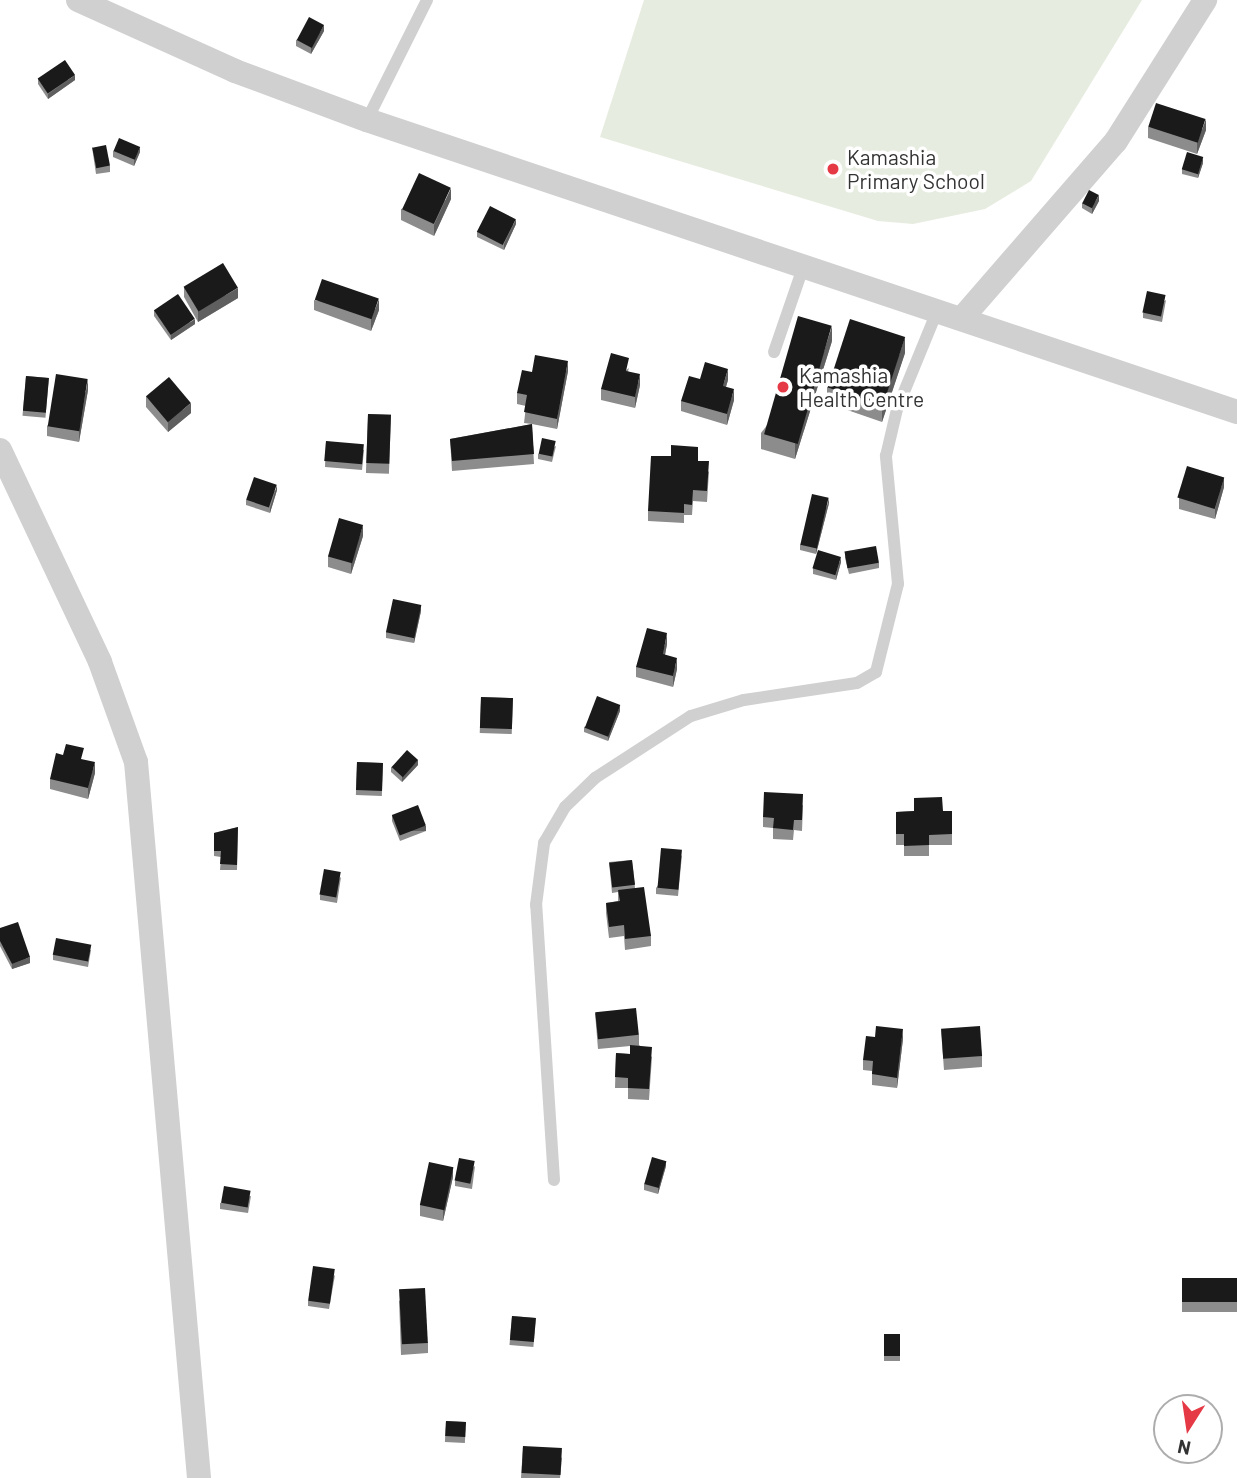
<!DOCTYPE html>
<style>
body{margin:0}
#map{position:relative;width:1237px;height:1478px;overflow:hidden;background:#fff;font-family:Barlow,sans-serif}
div>[style]{position:absolute}
.green>*{inset:0;background:#e6ecdf}
.lane>*{height:12px;margin:-6px;padding:0 6px;transform-origin:6px;border-radius:6px;background:#d0d0d0}
.street>*{height:24px;margin:-12px;padding:0 12px;transform-origin:12px;border-radius:12px;background:#d0d0d0}
.wall>*{inset:0;background:#8c8c8c;transform-origin:0 0}
.shaded-wall>*{inset:0;background:#5f5f5f;transform-origin:0 0}
.building>*{inset:0;background:#1a1a1a;transform-origin:0 0}
.dots>*{width:19px;height:19px;translate:-50% -50%;box-sizing:border-box;border:4px solid #fff;border-radius:50%}
span{translate:-50% -50%;white-space:nowrap;text-align:center;line-height:1.15;-webkit-text-stroke:7px #fff;paint-order:stroke}
.poi-label{font-size:21px;color:#333}
.left{translate:0 -50%;text-align:left}
.north{position:absolute;left:1153px;top:1394px;width:70px;height:70px;box-sizing:border-box;background:#fff;border:2px solid #adadad;border-radius:50%;rotate:192deg;font-size:19px;font-weight:700;line-height:28px;text-align:center;color:#333}
.north::after{content:'';display:block;margin:auto;width:24px;height:32px;background:#e63946;clip-path:polygon(50% 0,100% 100%,50% 72%,0 100%)}
</style>
<div id="map">
<div class="green">
<i style="clip-path:polygon(644px 0,1142px 0,1031px 181px,985px 209px,913px 224px,878px 221px,600px 137px)"></i>
</div>
<div class="lane">
<i style="left:367px;top:120px;width:134px;rotate:-63.4deg"></i>
<i style="left:774px;top:352px;width:92px;rotate:-71deg"></i>
<i style="left:554px;top:1180px;width:276px;rotate:-93.7deg"></i>
<i style="left:536px;top:905px;width:63px;rotate:-82.6deg"></i>
<i style="left:544px;top:843px;width:42px;rotate:-59.7deg"></i>
<i style="left:565px;top:807px;width:42px;rotate:-44deg"></i>
<i style="left:595px;top:778px;width:114px;rotate:-32.9deg"></i>
<i style="left:691px;top:716px;width:55px;rotate:-16.8deg"></i>
<i style="left:744px;top:700px;width:114px;rotate:-8.6deg"></i>
<i style="left:857px;top:683px;width:22px;rotate:-30deg"></i>
<i style="left:876px;top:672px;width:91px;rotate:-76deg"></i>
<i style="left:898px;top:584px;width:129px;rotate:-95.4deg"></i>
<i style="left:886px;top:456px;width:48px;rotate:-76.8deg"></i>
<i style="left:897px;top:409px;width:108px;rotate:-67.7deg"></i>
</div>
<div class="street">
<i style="left:78px;top:0;width:172px;rotate:24.3deg"></i>
<i style="left:235px;top:71px;width:141px;rotate:20.4deg"></i>
<i style="left:367px;top:120px;width:918px;rotate:18.55deg"></i>
<i style="left:963px;top:317px;width:233px;rotate:-49deg"></i>
<i style="left:1116px;top:141px;width:167px;rotate:-57.7deg"></i>
<i style="left:0;top:450px;width:234px;rotate:64.7deg"></i>
<i style="left:100px;top:662px;width:106px;rotate:70.2deg"></i>
<i style="left:136px;top:762px;width:719px;rotate:84.97deg"></i>
</div>
<div class="wall">
<i style="clip-path:polygon(324px 31px,311px 54px,296px 46px,296px 40px)"></i>
<i style="clip-path:polygon(38px 79px,75px 80px,48px 99px,38px 84px)"></i>
<i style="clip-path:polygon(1148px 127px,1206px 130px,1197px 154px,1148px 138px)"></i>
<i style="clip-path:polygon(92px 147px,110px 166px,110px 172px,96px 174px)"></i>
<i style="clip-path:polygon(113px 151px,140px 152px,134px 166px,113px 157px)"></i>
<i style="clip-path:polygon(1203px 163px,1198px 178px,1182px 174px,1182px 169px)"></i>
<i style="clip-path:polygon(451px 199px,434px 236px,401px 220px,401px 209px)"></i>
<i style="clip-path:polygon(1099px 201px,1092px 214px,1082px 208px,1082px 203px)"></i>
<i style="clip-path:polygon(516px 224px,504px 250px,477px 237px,477px 232px)"></i>
<i style="clip-path:polygon(184px 287px,238px 298px,198px 322px,184px 297px)"></i>
<i style="clip-path:polygon(314px 300px,379px 310px,371px 331px,314px 310px)"></i>
<i style="clip-path:polygon(1166px 300px,1162px 322px,1143px 318px,1143px 313px)"></i>
<i style="clip-path:polygon(154px 310px,195px 324px,171px 340px,154px 316px)"></i>
<i style="clip-path:polygon(832px 341px,795px 459px,761px 449px,761px 433px)"></i>
<i style="clip-path:polygon(905px 353px,882px 422px,827px 403px,827px 387px)"></i>
<i style="clip-path:polygon(629px 368px,628px 371px,640px 385px,635px 408px,601px 400px,601px 389px)"></i>
<i style="clip-path:polygon(568px 371px,557px 429px,532px 424px,534px 464px,452px 471px,450px 439px,532px 424px,524px 423px,526px 406px,517px 404px,517px 393px,532px 372px)"></i>
<i style="left:26px;top:376px;width:23px;height:40px;rotate:5deg"></i>
<i style="clip-path:polygon(728px 380px,726px 387px,734px 400px,727px 425px,681px 411px,681px 401px)"></i>
<i style="clip-path:polygon(88px 390px,79px 442px,47px 436px,47px 426px)"></i>
<i style="clip-path:polygon(146px 396px,191px 413px,168px 432px,146px 407px)"></i>
<i style="left:368px;top:414px;width:23px;height:59px;rotate:2deg"></i>
<i style="clip-path:polygon(326px 441px,364px 450px,362px 470px,325px 467px)"></i>
<i style="clip-path:polygon(556px 446px,552px 462px,538px 459px,538px 454px)"></i>
<i style="clip-path:polygon(698px 461px,709px 472px,707px 502px,693px 501px,692px 515px,684px 515px,684px 523px,648px 521px,648px 511px)"></i>
<i style="clip-path:polygon(1224px 487px,1215px 519px,1179px 509px,1179px 498px)"></i>
<i style="clip-path:polygon(277px 490px,270px 513px,246px 505px,246px 500px)"></i>
<i style="clip-path:polygon(829px 503px,816px 554px,800px 550px,800px 545px)"></i>
<i style="clip-path:polygon(363px 536px,351px 574px,328px 567px,328px 556px)"></i>
<i style="clip-path:polygon(845px 553px,879px 563px,879px 568px,849px 574px,845px 558px)"></i>
<i style="clip-path:polygon(841px 562px,836px 580px,813px 574px,813px 568px)"></i>
<i style="clip-path:polygon(421px 611px,414px 643px,386px 638px,386px 632px)"></i>
<i style="clip-path:polygon(667px 644px,665px 655px,677px 669px,673px 687px,636px 677px,636px 667px)"></i>
<i style="left:481px;top:697px;width:32px;height:36px;rotate:2deg"></i>
<i style="clip-path:polygon(620px 711px,608px 741px,584px 732px,584px 727px)"></i>
<i style="clip-path:polygon(84px 760px,95px 773px,88px 799px,50px 789px,50px 779px)"></i>
<i style="left:357px;top:762px;width:26px;height:33px;rotate:2deg"></i>
<i style="clip-path:polygon(418px 765px,402px 782px,391px 772px,391px 767px)"></i>
<i style="clip-path:polygon(803px 805px,802px 831px,794px 830px,793px 840px,773px 839px,773px 828px,763px 827px,763px 817px)"></i>
<i style="clip-path:polygon(914px 811px,952px 811px,952px 845px,929px 845px,929px 856px,904px 856px,904px 845px,896px 845px,896px 812px)"></i>
<i style="clip-path:polygon(392px 815px,426px 831px,400px 841px,392px 821px)"></i>
<i style="clip-path:polygon(238px 827px,237px 870px,220px 870px,221px 857px,214px 856px,214px 833px)"></i>
<i style="clip-path:polygon(682px 855px,678px 896px,656px 894px,656px 888px)"></i>
<i style="clip-path:polygon(632px 860px,635px 888px,651px 936px,651px 946px,625px 950px,624px 936px,609px 938px,606px 913px,606px 903px,618px 901px,618px 892px,612px 893px,609px 862px)"></i>
<i style="clip-path:polygon(341px 877px,337px 903px,320px 900px,320px 895px)"></i>
<i style="clip-path:polygon(0 928px,30px 963px,12px 969px,0 946px)"></i>
<i style="clip-path:polygon(91px 950px,88px 967px,53px 960px,53px 955px)"></i>
<i style="clip-path:polygon(595px 1013px,639px 1035px,639px 1045px,652px 1057px,649px 1100px,628px 1099px,628px 1088px,615px 1088px,616px 1053px,630px 1054px,630px 1046px,598px 1049px)"></i>
<i style="clip-path:polygon(941px 1029px,982px 1056px,982px 1067px,944px 1070px)"></i>
<i style="clip-path:polygon(903px 1039px,897px 1088px,872px 1085px,872px 1071px,863px 1070px,863px 1060px)"></i>
<i style="clip-path:polygon(475px 1166px,472px 1189px,455px 1186px,455px 1181px)"></i>
<i style="clip-path:polygon(666px 1166px,658px 1194px,644px 1190px,644px 1184px)"></i>
<i style="clip-path:polygon(453px 1177px,443px 1221px,420px 1216px,420px 1205px)"></i>
<i style="clip-path:polygon(251px 1196px,248px 1213px,220px 1209px,220px 1203px)"></i>
<i style="clip-path:polygon(335px 1275px,329px 1309px,308px 1306px,308px 1301px)"></i>
<i style="left:1237px;top:1278px;width:34px;height:55px;rotate:90deg"></i>
<i style="clip-path:polygon(399px 1300px,428px 1343px,428px 1353px,401px 1355px)"></i>
<i style="left:512px;top:1316px;width:24px;height:29px;rotate:5deg"></i>
<i style="left:884px;top:1334px;width:16px;height:27px"></i>
<i style="left:446px;top:1421px;width:20px;height:21px;rotate:3deg"></i>
<i style="clip-path:polygon(523px 1446px,562px 1458px,560px 1478px,521px 1478px)"></i>
</div>
<div class="shaded-wall">
<i style="clip-path:polygon(324px 25px,324px 31px,311px 54px,311px 48px)"></i>
<i style="clip-path:polygon(75px 75px,75px 80px,48px 99px,48px 94px)"></i>
<i style="clip-path:polygon(1206px 119px,1206px 130px,1197px 154px,1197px 143px)"></i>
<i style="clip-path:polygon(140px 147px,140px 152px,134px 166px,134px 161px)"></i>
<i style="clip-path:polygon(1203px 157px,1203px 163px,1198px 178px,1198px 173px)"></i>
<i style="clip-path:polygon(451px 188px,451px 199px,434px 236px,434px 225px)"></i>
<i style="clip-path:polygon(1099px 195px,1099px 201px,1092px 214px,1092px 208px)"></i>
<i style="clip-path:polygon(516px 219px,516px 224px,504px 250px,504px 244px)"></i>
<i style="clip-path:polygon(238px 288px,238px 298px,198px 322px,198px 311px)"></i>
<i style="clip-path:polygon(379px 299px,379px 310px,371px 331px,371px 320px)"></i>
<i style="clip-path:polygon(195px 319px,195px 324px,171px 340px,171px 335px)"></i>
<i style="clip-path:polygon(832px 326px,832px 341px,795px 459px,795px 443px)"></i>
<i style="clip-path:polygon(905px 337px,905px 353px,882px 422px,882px 406px)"></i>
<i style="clip-path:polygon(568px 361px,568px 371px,557px 429px,557px 419px)"></i>
<i style="clip-path:polygon(728px 369px,728px 380px,723px 396px,723px 386px)"></i>
<i style="clip-path:polygon(640px 374px,640px 385px,635px 408px,635px 397px)"></i>
<i style="clip-path:polygon(88px 379px,88px 390px,79px 442px,79px 431px)"></i>
<i style="clip-path:polygon(734px 389px,734px 400px,727px 425px,727px 414px)"></i>
<i style="clip-path:polygon(191px 403px,191px 413px,168px 432px,168px 422px)"></i>
<i style="clip-path:polygon(1224px 477px,1224px 487px,1215px 519px,1215px 509px)"></i>
<i style="clip-path:polygon(277px 485px,277px 490px,270px 513px,270px 508px)"></i>
<i style="clip-path:polygon(829px 498px,829px 503px,816px 554px,816px 549px)"></i>
<i style="clip-path:polygon(363px 525px,363px 536px,351px 574px,351px 563px)"></i>
<i style="clip-path:polygon(841px 557px,841px 562px,836px 580px,836px 575px)"></i>
<i style="clip-path:polygon(421px 605px,421px 611px,414px 643px,414px 638px)"></i>
<i style="clip-path:polygon(667px 633px,667px 644px,663px 665px,663px 654px)"></i>
<i style="clip-path:polygon(677px 658px,677px 669px,673px 687px,673px 676px)"></i>
<i style="clip-path:polygon(620px 705px,620px 711px,608px 741px,608px 736px)"></i>
<i style="clip-path:polygon(418px 760px,418px 765px,402px 782px,402px 777px)"></i>
<i style="clip-path:polygon(95px 762px,95px 773px,88px 799px,88px 788px)"></i>
<i style="left:426px;top:826px;width:5px;height:28px;rotate:90deg"></i>
<i style="clip-path:polygon(30px 957px,30px 963px,12px 969px,12px 964px)"></i>
<i style="clip-path:polygon(903px 1029px,903px 1039px,897px 1088px,897px 1078px)"></i>
<i style="clip-path:polygon(666px 1161px,666px 1166px,658px 1194px,658px 1188px)"></i>
<i style="clip-path:polygon(453px 1167px,453px 1177px,443px 1221px,443px 1210px)"></i>
</div>
<div class="building">
<i style="left:309px;top:17px;width:17px;height:26px;rotate:28deg"></i>
<i style="left:65px;top:60px;width:18px;height:33px;rotate:56deg"></i>
<i style="left:1156px;top:103px;width:52px;height:25px;rotate:18deg"></i>
<i style="left:119px;top:138px;width:23px;height:14px;rotate:23deg"></i>
<i style="left:106px;top:145px;width:21px;height:14px;rotate:79deg"></i>
<i style="left:1187px;top:152px;width:17px;height:18px;rotate:17deg"></i>
<i style="left:419px;top:173px;width:35px;height:40px;rotate:25deg"></i>
<i style="left:1089px;top:190px;width:11px;height:15px;rotate:27deg"></i>
<i style="left:490px;top:206px;width:29px;height:29px;rotate:27deg"></i>
<i style="left:223px;top:263px;width:29px;height:46px;rotate:59deg"></i>
<i style="left:322px;top:279px;width:60px;height:22px;rotate:19deg"></i>
<i style="left:1147px;top:291px;width:19px;height:22px;rotate:12deg"></i>
<i style="left:178px;top:294px;width:30px;height:29px;rotate:56deg"></i>
<i style="left:798px;top:316px;width:35px;height:123px;rotate:16deg"></i>
<i style="left:850px;top:319px;width:58px;height:72px;rotate:18deg"></i>
<i style="clip-path:polygon(611px 353px,629px 358px,626px 371px,640px 374px,635px 397px,601px 389px)"></i>
<i style="clip-path:polygon(535px 355px,568px 361px,557px 419px,524px 412px,527px 395px,517px 393px,522px 370px,532px 372px)"></i>
<i style="clip-path:polygon(705px 362px,728px 369px,723px 386px,734px 389px,727px 414px,681px 401px,689px 376px,700px 379px)"></i>
<i style="left:56px;top:374px;width:32px;height:53px;rotate:9deg"></i>
<i style="left:26px;top:376px;width:23px;height:35px;rotate:5deg"></i>
<i style="left:169px;top:377px;width:34px;height:30px;rotate:50deg"></i>
<i style="left:368px;top:414px;width:23px;height:49px;rotate:2deg"></i>
<i style="clip-path:polygon(532px 424px,534px 454px,452px 461px,450px 439px)"></i>
<i style="left:542px;top:438px;width:14px;height:16px;rotate:12deg"></i>
<i style="left:326px;top:441px;width:38px;height:20px;rotate:5deg"></i>
<i style="clip-path:polygon(671px 445px,698px 447px,698px 461px,709px 461px,707px 491px,693px 490px,692px 505px,684px 504px,684px 513px,648px 511px,651px 456px,671px 456px)"></i>
<i style="left:1187px;top:466px;width:39px;height:33px;rotate:17deg"></i>
<i style="left:254px;top:477px;width:24px;height:24px;rotate:19deg"></i>
<i style="left:812px;top:494px;width:17px;height:52px;rotate:13deg"></i>
<i style="left:339px;top:518px;width:25px;height:40px;rotate:16deg"></i>
<i style="left:876px;top:546px;width:17px;height:32px;rotate:80deg"></i>
<i style="left:818px;top:550px;width:24px;height:19px;rotate:17deg"></i>
<i style="left:393px;top:599px;width:29px;height:34px;rotate:12deg"></i>
<i style="clip-path:polygon(647px 628px,667px 633px,663px 654px,677px 658px,673px 676px,636px 667px)"></i>
<i style="left:597px;top:696px;width:25px;height:34px;rotate:21deg"></i>
<i style="left:481px;top:697px;width:32px;height:31px;rotate:2deg"></i>
<i style="clip-path:polygon(66px 744px,84px 748px,81px 759px,95px 762px,88px 788px,50px 779px,56px 753px,63px 755px)"></i>
<i style="left:407px;top:750px;width:15px;height:23px;rotate:42deg"></i>
<i style="left:357px;top:762px;width:26px;height:28px;rotate:2deg"></i>
<i style="clip-path:polygon(764px 792px,803px 794px,802px 820px,794px 820px,793px 830px,773px 828px,774px 818px,763px 817px)"></i>
<i style="clip-path:polygon(942px 797px,943px 811px,952px 811px,952px 834px,929px 835px,929px 845px,904px 846px,904px 834px,896px 834px,896px 812px,914px 811px,914px 798px)"></i>
<i style="left:418px;top:805px;width:22px;height:28px;rotate:69deg"></i>
<i style="clip-path:polygon(238px 827px,237px 865px,220px 864px,221px 851px,214px 851px,214px 833px)"></i>
<i style="left:661px;top:848px;width:21px;height:40px;rotate:5deg"></i>
<i style="left:632px;top:860px;width:25px;height:23px;rotate:83deg"></i>
<i style="left:324px;top:869px;width:17px;height:26px;rotate:10deg"></i>
<i style="clip-path:polygon(644px 887px,651px 936px,625px 939px,624px 925px,609px 927px,606px 903px,620px 901px,618px 890px)"></i>
<i style="clip-path:polygon(18px 922px,30px 957px,12px 964px,0 941px,0 928px)"></i>
<i style="left:56px;top:938px;width:36px;height:17px;rotate:11deg"></i>
<i style="left:636px;top:1008px;width:27px;height:41px;rotate:84deg"></i>
<i style="clip-path:polygon(876px 1026px,903px 1029px,897px 1078px,872px 1074px,873px 1061px,863px 1060px,866px 1036px,875px 1037px)"></i>
<i style="left:980px;top:1026px;width:30px;height:39px;rotate:86deg"></i>
<i style="clip-path:polygon(630px 1045px,652px 1047px,649px 1089px,628px 1088px,628px 1078px,615px 1077px,616px 1053px,630px 1054px)"></i>
<i style="left:652px;top:1157px;width:15px;height:28px;rotate:16deg"></i>
<i style="left:459px;top:1158px;width:16px;height:23px;rotate:11deg"></i>
<i style="left:429px;top:1162px;width:25px;height:44px;rotate:12deg"></i>
<i style="left:224px;top:1186px;width:27px;height:17px;rotate:10deg"></i>
<i style="left:313px;top:1266px;width:22px;height:35px;rotate:8deg"></i>
<i style="left:1237px;top:1278px;width:24px;height:55px;rotate:90deg"></i>
<i style="left:425px;top:1288px;width:55px;height:26px;rotate:87deg"></i>
<i style="left:512px;top:1316px;width:24px;height:24px;rotate:5deg"></i>
<i style="left:884px;top:1334px;width:16px;height:22px"></i>
<i style="left:446px;top:1421px;width:20px;height:15px;rotate:3deg"></i>
<i style="left:523px;top:1446px;width:39px;height:27px;rotate:3deg"></i>
</div>
<div class="dots">
<i style="left:833px;top:169px;background:#e63946"></i>
<i style="left:783px;top:387px;background:#e63946"></i>
</div>
<div class="poi-label">
<span class="left" style="left:847px;top:169px">Kamashia<br>Primary School</span>
<span class="left" style="left:799px;top:387px">Kamashia<br>Health Centre</span>
</div>
<div class="north">N</div>
</div>
